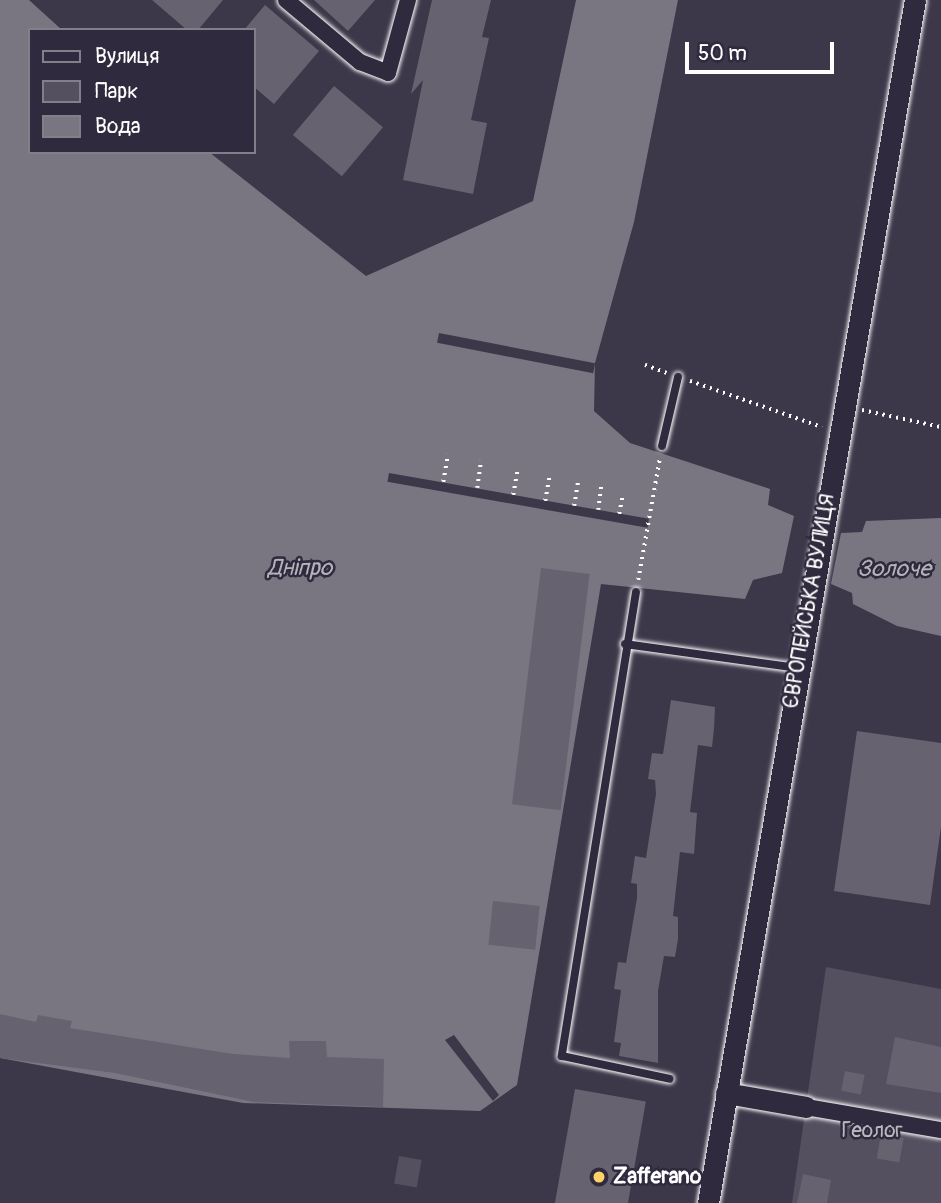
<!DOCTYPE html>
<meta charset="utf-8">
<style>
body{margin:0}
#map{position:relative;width:941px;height:1203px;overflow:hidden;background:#3c3749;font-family:Pangolin,sans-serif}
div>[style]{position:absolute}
.green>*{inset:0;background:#555060;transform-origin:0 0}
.water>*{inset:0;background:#797682}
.pier>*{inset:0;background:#3c3749;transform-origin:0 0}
.building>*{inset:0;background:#666270;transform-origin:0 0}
.path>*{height:3.5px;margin-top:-1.75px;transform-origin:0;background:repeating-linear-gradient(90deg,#fff 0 2px,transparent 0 7px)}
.roads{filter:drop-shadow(0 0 2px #fff) drop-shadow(0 0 2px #fff)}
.service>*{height:8px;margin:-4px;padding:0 4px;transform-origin:4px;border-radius:4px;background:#2f2a3d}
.minor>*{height:16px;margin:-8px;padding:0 8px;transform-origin:8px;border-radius:8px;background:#2f2a3d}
.tertiary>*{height:21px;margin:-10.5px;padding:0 10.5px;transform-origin:10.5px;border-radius:10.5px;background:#2f2a3d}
.dots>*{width:19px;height:19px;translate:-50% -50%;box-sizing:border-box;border:4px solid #2f2a3d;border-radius:50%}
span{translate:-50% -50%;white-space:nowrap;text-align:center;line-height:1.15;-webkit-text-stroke:5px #2f2a3d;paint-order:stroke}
.street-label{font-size:21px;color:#fff}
.park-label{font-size:21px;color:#bbb9bf}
.poi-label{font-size:21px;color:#fff;font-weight:700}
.left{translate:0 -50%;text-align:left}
.water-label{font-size:23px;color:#b5b4ba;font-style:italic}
.legend{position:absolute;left:28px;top:28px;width:228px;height:126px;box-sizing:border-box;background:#2f2a3d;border:2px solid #827f8b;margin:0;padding:9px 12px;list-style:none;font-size:21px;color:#fff}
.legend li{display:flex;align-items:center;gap:14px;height:35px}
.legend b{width:35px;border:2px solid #827f8b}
.scale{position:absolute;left:685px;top:42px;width:149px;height:32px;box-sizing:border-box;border:4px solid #fff;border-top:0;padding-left:9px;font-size:21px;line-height:24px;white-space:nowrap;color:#fff;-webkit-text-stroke:5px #2f2a3d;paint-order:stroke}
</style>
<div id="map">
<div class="green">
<i style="clip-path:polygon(826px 967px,941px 989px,941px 1203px,792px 1203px)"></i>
<i style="left:399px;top:1156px;width:23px;height:28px;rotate:10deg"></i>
</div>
<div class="water">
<i style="clip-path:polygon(0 0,29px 0,62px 30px,30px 30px,30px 152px,209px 152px,366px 276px,533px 201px,576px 0,678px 0,634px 222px,595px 363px,594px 411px,630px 443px,770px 489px,768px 505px,794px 516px,782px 573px,753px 580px,745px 599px,601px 584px,517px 1085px,480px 1111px,243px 1103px,0 1058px)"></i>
<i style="clip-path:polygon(941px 518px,941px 636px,897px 626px,853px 604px,852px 593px,831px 584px,841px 533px,862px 532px,866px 521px)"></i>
</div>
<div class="pier">
<i style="left:439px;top:333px;width:159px;height:10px;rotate:11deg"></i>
<i style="left:389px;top:473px;width:264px;height:9px;rotate:10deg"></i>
<i style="clip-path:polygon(454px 1035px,499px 1095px,493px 1101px,445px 1040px)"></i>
</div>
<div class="building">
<i style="clip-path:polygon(152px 0,223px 0,198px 30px,187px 30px)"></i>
<i style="clip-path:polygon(314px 0,375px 0,348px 31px)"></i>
<i style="clip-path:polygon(432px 0,491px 0,482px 37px,489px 38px,471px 120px,487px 123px,473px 194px,403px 180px,423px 80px,411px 94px)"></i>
<i style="clip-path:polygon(265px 5px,319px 51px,274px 104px,254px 87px,254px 30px,244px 30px)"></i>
<i style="left:334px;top:86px;width:64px;height:64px;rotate:40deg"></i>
<i style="left:541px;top:568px;width:49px;height:238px;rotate:7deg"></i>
<i style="clip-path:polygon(671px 700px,715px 707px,714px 729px,712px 747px,698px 745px,690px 812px,697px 813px,694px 854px,680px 852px,673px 916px,678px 917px,678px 939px,675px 957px,664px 956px,658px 991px,658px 1063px,619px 1056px,621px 1043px,614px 1042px,621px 990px,614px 989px,618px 962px,626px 963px,637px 898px,637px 884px,631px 883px,635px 856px,646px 858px,656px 794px,655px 780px,648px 779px,652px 753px,663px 754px)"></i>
<i style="clip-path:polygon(857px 731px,941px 743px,941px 827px,930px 905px,834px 891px)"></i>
<i style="left:493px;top:901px;width:47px;height:44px;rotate:6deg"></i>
<i style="clip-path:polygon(0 1014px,36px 1022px,38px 1015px,72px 1021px,70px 1028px,233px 1054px,290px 1058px,289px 1041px,326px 1041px,327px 1057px,384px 1059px,383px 1107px,254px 1102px,115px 1073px,0 1058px)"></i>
<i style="clip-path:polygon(895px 1037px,941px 1047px,941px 1093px,886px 1084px)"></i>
<i style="left:845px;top:1071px;width:20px;height:20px;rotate:11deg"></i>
<i style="left:575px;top:1089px;width:72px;height:116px;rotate:10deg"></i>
<i style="left:881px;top:1134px;width:23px;height:25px;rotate:10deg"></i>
<i style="clip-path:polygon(803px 1174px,831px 1180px,827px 1203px,797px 1203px)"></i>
</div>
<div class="path">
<i style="left:645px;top:365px;width:23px;rotate:20deg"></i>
<i style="left:690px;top:381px;width:140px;rotate:19.2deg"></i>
<i style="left:862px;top:410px;width:81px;rotate:12.1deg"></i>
<i style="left:443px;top:482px;width:28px;rotate:-80deg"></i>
<i style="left:477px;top:488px;width:28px;rotate:-82deg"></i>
<i style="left:513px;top:495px;width:27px;rotate:-80deg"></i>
<i style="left:545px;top:501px;width:27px;rotate:-80deg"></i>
<i style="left:574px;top:506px;width:26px;rotate:-81deg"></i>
<i style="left:598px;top:510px;width:25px;rotate:-83deg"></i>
<i style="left:619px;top:514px;width:20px;rotate:-79deg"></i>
<i style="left:638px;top:580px;width:125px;rotate:-79.9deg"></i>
</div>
<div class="roads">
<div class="service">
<i style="left:662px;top:446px;width:71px;rotate:-76.9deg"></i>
<i style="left:636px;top:592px;width:470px;rotate:99.1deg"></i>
<i style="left:562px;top:1056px;width:110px;rotate:12deg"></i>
<i style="left:625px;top:644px;width:175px;rotate:7.9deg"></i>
</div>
<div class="minor">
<i style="left:286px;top:0;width:97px;rotate:40deg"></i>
<i style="left:360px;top:62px;width:30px;rotate:21deg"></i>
<i style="left:388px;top:73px;width:76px;rotate:-74.7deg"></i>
<i style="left:806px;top:1107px;width:137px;rotate:9.7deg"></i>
</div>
<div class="tertiary">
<i style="left:726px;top:1093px;width:81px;rotate:9.9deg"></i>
<i style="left:708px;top:1203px;width:1221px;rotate:-80.24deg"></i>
</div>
</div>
<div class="dots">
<i style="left:599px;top:1177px;background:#ffd166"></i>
</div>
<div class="street-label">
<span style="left:810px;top:601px;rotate:-80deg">ЄВРОПЕЙСЬКА ВУЛИЦЯ</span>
</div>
<div class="park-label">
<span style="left:872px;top:1131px">Геолог</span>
</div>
<div class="poi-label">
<span class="left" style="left:613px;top:1177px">Zafferano</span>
</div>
<div class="water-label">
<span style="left:300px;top:568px">Дніпро</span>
<span style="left:894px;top:569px">Золоче</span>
</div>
<ul class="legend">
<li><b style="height:9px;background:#2f2a3d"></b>Вулиця</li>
<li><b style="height:19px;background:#555060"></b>Парк</li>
<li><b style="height:19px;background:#797682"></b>Вода</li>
</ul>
<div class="scale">50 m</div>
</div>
